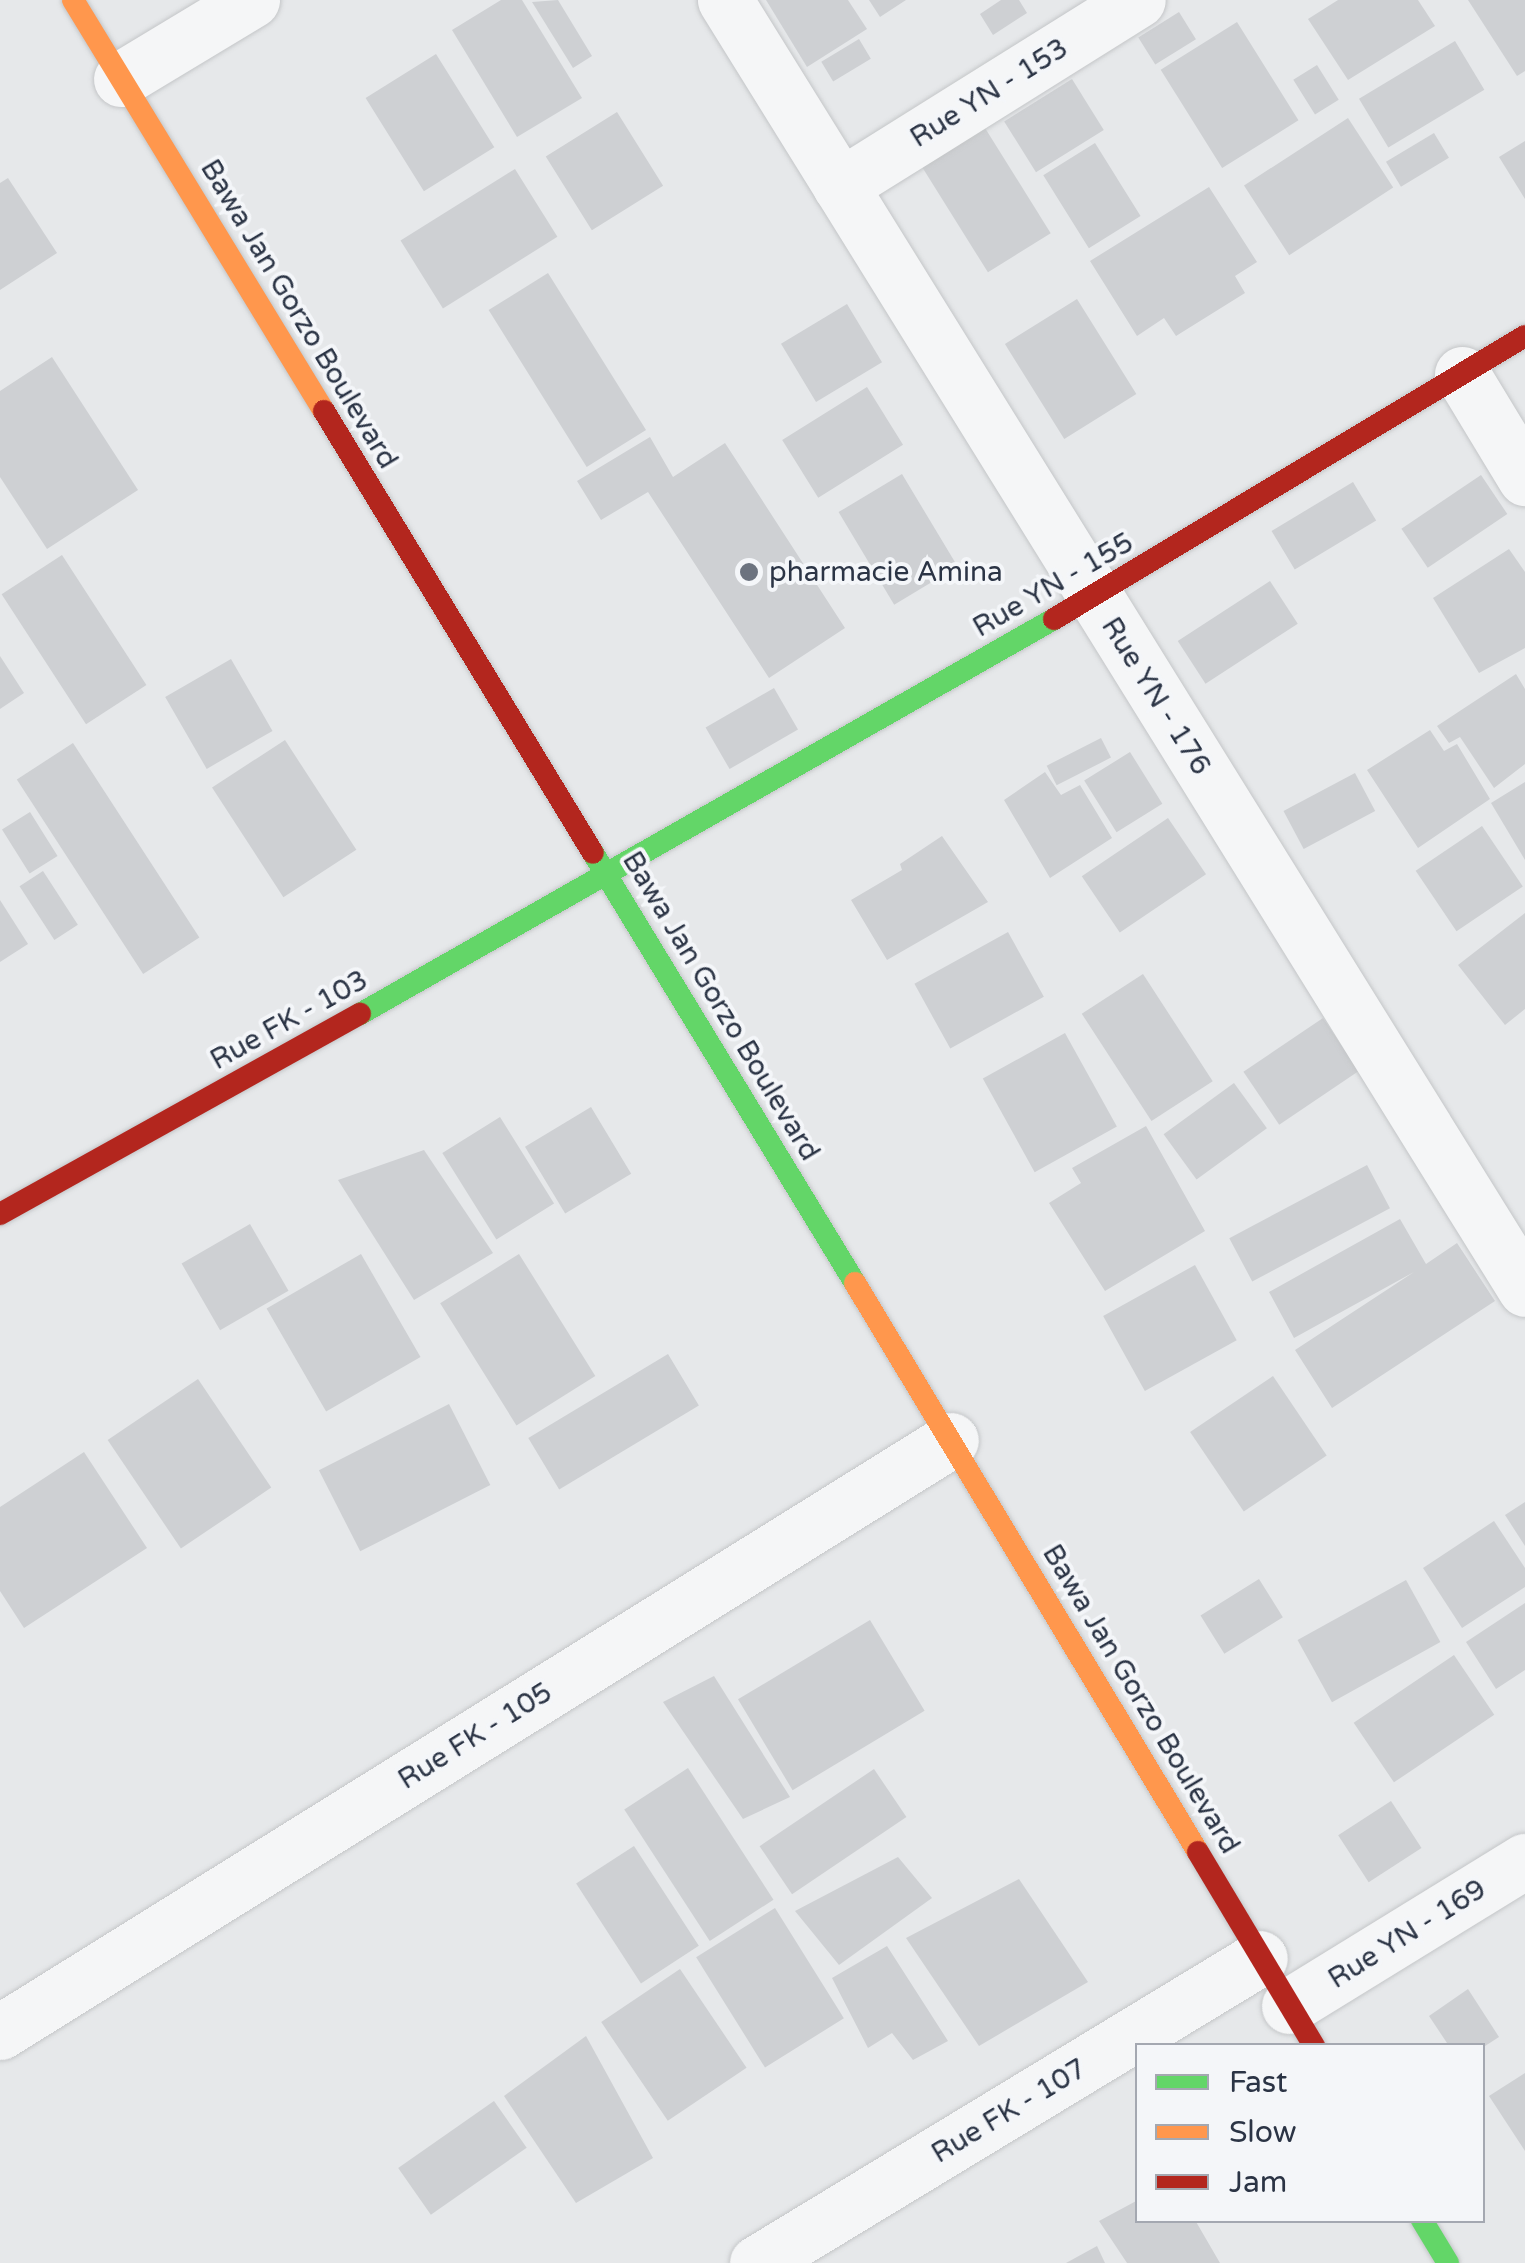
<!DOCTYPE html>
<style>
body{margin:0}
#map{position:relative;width:1525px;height:2263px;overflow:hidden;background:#e6e8ea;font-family:"Varela Round",sans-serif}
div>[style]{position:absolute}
.building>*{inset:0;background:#ced0d3;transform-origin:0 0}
.roads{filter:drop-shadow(0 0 2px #c4c6c8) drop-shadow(0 0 2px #c4c6c8)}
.street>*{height:55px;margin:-27.5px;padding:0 27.5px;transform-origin:27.5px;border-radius:27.5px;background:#f5f6f7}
.fast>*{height:22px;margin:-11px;padding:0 11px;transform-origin:11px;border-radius:11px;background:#63d668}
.slow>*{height:22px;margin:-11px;padding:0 11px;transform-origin:11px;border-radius:11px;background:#ff974d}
.jam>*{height:22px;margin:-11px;padding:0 11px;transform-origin:11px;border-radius:11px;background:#b3261e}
.dots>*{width:28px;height:28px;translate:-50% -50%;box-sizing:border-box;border:5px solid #f4f6f9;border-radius:50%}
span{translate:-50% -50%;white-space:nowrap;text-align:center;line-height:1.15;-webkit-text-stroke:8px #f4f6f9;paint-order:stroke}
.street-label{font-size:28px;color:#2b3445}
.poi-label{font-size:28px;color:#2b3445}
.left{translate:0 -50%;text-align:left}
.legend{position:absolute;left:1135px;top:2043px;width:350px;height:180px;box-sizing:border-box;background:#f4f6f9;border:2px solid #a4a8b1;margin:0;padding:12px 18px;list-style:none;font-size:30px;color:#2b3445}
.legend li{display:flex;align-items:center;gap:20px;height:50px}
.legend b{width:50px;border:2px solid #a4a8b1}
</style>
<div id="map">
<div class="building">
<i style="clip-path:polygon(501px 0,522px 0,582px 98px,517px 137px,452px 30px)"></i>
<i style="clip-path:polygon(558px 0,592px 56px,573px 68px,532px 2px)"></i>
<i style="clip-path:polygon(766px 0,848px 0,867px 29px,807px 67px)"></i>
<i style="clip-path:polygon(869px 0,906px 0,880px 17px)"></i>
<i style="clip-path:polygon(1001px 0,1019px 0,1027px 13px,993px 35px,980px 14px)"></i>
<i style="clip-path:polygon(1338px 0,1418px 0,1435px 26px,1348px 80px,1308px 19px)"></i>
<i style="clip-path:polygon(1468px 0,1525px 0,1525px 71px,1517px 76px)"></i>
<i style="left:1179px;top:12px;width:32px;height:48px;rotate:58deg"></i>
<i style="left:1237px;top:22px;width:116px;height:90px;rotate:58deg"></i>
<i style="left:859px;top:39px;width:23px;height:44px;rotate:59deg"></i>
<i style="left:1455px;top:41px;width:57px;height:112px;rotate:59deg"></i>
<i style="left:436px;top:54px;width:110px;height:83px;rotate:58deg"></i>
<i style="left:1317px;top:65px;width:41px;height:28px;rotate:58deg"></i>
<i style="left:1072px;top:79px;width:60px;height:80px;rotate:58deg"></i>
<i style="left:617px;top:112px;width:87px;height:84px;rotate:58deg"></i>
<i style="left:1348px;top:118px;width:83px;height:124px;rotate:57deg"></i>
<i style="left:985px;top:128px;width:124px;height:74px;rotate:58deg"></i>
<i style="left:1434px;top:133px;width:29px;height:56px;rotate:59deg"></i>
<i style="clip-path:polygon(1525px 141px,1525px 199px,1499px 157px)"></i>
<i style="left:1095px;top:143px;width:86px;height:61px;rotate:58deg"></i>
<i style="left:515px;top:169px;width:80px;height:135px;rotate:58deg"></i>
<i style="clip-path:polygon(8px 178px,57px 253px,0 290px,0 183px)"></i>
<i style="clip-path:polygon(1209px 187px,1257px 262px,1235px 276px,1245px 293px,1176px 336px,1164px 318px,1137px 336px,1090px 261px)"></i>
<i style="left:548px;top:273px;width:185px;height:70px;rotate:58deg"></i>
<i style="left:1077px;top:299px;width:112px;height:85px;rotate:58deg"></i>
<i style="left:847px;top:304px;width:68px;height:77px;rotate:59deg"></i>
<i style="clip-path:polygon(52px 357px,138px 490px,47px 549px,0 477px,0 391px)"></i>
<i style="left:867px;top:387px;width:68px;height:100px;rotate:58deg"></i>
<i style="clip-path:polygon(650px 437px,673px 477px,725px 443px,845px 628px,769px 678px,648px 492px,601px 520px,577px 481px)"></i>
<i style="left:902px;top:474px;width:108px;height:74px;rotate:59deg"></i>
<i style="left:1481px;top:475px;width:47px;height:96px;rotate:56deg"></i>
<i style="left:1353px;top:482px;width:45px;height:95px;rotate:59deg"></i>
<i style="clip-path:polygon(1509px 549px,1525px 572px,1525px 648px,1479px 673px,1433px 598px)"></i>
<i style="left:62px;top:555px;width:155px;height:72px;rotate:57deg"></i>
<i style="left:1270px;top:581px;width:51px;height:110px;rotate:57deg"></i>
<i style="clip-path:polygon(0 656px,24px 693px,0 709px)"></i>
<i style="left:231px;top:659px;width:83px;height:76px;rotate:60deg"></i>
<i style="clip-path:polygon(1516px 674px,1525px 689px,1525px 764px,1494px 788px,1460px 737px,1449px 743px,1437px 726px)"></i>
<i style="left:774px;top:688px;width:48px;height:79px;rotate:60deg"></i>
<i style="clip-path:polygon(1430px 730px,1444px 751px,1457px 744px,1490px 799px,1418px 848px,1367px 770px)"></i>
<i style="left:1101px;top:738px;width:22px;height:61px;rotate:63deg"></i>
<i style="left:285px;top:740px;width:131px;height:87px;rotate:57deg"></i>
<i style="left:73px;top:743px;width:232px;height:67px;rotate:57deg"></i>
<i style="left:1130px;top:752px;width:61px;height:54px;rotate:58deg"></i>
<i style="clip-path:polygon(1045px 772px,1061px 795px,1080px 785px,1112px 838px,1050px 878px,1004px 800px)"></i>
<i style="left:1355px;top:773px;width:43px;height:81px;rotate:62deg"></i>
<i style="clip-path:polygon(1525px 782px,1525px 860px,1491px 803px)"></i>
<i style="left:30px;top:812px;width:52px;height:33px;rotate:58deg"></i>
<i style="left:1168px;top:818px;width:68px;height:104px;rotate:56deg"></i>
<i style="left:1482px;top:826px;width:73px;height:80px;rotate:56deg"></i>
<i style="clip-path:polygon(942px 836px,988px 902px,887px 960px,851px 900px,902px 870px,900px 864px)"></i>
<i style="left:43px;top:871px;width:64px;height:28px;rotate:57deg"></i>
<i style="clip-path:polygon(0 900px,28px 944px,0 962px)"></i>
<i style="clip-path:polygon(1525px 913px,1525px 1009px,1505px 1025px,1458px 965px)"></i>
<i style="left:1008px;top:932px;width:74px;height:107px;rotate:61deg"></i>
<i style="left:1143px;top:974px;width:128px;height:73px;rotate:57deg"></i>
<i style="left:1323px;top:1018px;width:64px;height:96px;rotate:56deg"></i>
<i style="left:1065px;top:1033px;width:107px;height:94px;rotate:61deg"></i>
<i style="left:1234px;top:1083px;width:56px;height:87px;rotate:54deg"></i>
<i style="left:591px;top:1107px;width:78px;height:77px;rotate:59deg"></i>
<i style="left:500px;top:1117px;width:102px;height:68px;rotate:58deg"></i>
<i style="clip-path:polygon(1146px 1126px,1205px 1231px,1105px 1291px,1049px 1203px,1081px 1183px,1072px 1168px)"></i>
<i style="clip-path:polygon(424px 1150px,493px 1253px,414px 1300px,338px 1180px)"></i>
<i style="left:1367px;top:1165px;width:49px;height:156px;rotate:62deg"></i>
<i style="clip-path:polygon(1400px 1219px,1426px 1264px,1457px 1243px,1495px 1301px,1332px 1408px,1295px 1350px,1414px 1272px,1294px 1338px,1269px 1292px)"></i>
<i style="left:250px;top:1224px;width:77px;height:79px;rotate:60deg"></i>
<i style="left:361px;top:1254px;width:119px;height:109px;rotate:60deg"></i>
<i style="left:519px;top:1254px;width:144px;height:93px;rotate:58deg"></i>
<i style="left:1195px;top:1265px;width:86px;height:105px;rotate:61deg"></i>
<i style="left:668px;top:1354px;width:60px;height:163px;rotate:59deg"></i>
<i style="left:1273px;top:1376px;width:96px;height:100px;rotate:56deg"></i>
<i style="left:198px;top:1379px;width:131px;height:109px;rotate:56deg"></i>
<i style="left:449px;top:1404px;width:91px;height:146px;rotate:63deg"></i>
<i style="clip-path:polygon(84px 1452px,147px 1548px,24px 1628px,0 1591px,0 1507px)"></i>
<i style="clip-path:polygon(1525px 1502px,1525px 1546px,1505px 1515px)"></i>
<i style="clip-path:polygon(1494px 1521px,1525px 1568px,1525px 1587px,1462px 1628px,1423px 1568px)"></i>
<i style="left:1259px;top:1579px;width:45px;height:69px;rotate:58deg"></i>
<i style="left:1406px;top:1580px;width:71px;height:124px;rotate:61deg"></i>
<i style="clip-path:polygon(1525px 1603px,1525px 1670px,1496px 1689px,1466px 1642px)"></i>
<i style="left:870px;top:1620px;width:106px;height:154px;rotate:59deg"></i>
<i style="left:1454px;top:1655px;width:72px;height:121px;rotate:56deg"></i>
<i style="clip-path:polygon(714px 1676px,790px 1797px,743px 1819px,663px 1702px)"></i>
<i style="left:688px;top:1768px;width:157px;height:76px;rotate:57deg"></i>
<i style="left:874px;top:1769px;width:58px;height:138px;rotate:56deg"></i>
<i style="left:1391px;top:1801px;width:56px;height:63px;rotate:57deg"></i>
<i style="left:634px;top:1846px;width:119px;height:69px;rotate:57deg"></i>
<i style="clip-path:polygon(898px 1857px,932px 1898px,839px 1965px,795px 1911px)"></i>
<i style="clip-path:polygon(1019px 1879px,1088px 1982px,979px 2046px,906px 1938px)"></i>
<i style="left:775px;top:1908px;width:130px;height:93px;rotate:58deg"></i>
<i style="clip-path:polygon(887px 1946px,948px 2041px,913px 2060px,892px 2033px,868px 2048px,832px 1978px)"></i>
<i style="left:680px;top:1969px;width:119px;height:95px;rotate:56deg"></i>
<i style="clip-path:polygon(1468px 1989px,1499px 2037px,1482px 2048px,1449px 2046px,1429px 2016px)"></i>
<i style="clip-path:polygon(586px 2036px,653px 2158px,576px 2203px,504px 2096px)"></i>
<i style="clip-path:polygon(1525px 2073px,1525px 2151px,1489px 2096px)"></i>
<i style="left:494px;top:2101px;width:57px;height:117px;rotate:55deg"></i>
<i style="clip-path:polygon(1138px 2200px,1138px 2220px,1195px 2220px,1220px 2263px,1127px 2263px,1099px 2221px)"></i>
<i style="clip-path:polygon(1097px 2246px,1105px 2263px,1066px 2263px)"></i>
</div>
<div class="roads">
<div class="street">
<i style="left:725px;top:0;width:1517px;rotate:58.17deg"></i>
<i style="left:121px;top:79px;width:153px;rotate:-31.1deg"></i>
<i style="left:840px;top:186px;width:351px;rotate:-32deg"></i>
<i style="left:1462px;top:374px;width:122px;rotate:58.8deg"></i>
<i style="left:1289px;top:2006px;width:277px;rotate:-31.6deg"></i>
<i style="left:0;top:2032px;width:1120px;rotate:-31.9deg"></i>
<i style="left:757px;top:2263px;width:588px;rotate:-31.23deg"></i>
</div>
<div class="fast">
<i style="left:593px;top:853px;width:504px;rotate:58.65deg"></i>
<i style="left:360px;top:1014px;width:799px;rotate:-29.65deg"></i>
<i style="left:1422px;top:2220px;width:50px;rotate:58.8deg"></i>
</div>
<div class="slow">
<i style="left:73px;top:0;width:482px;rotate:58.6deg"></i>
<i style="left:855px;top:1283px;width:664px;rotate:58.92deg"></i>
</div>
<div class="jam">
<i style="left:324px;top:411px;width:517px;rotate:58.68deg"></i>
<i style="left:1054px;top:619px;width:549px;rotate:-31deg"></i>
<i style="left:0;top:1214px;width:412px;rotate:-29.1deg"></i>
<i style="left:1198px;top:1852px;width:226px;rotate:59.1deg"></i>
</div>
</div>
<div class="dots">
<i style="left:749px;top:572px;background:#6c737f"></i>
</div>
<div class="street-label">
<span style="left:989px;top:93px;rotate:-32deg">Rue YN - 153</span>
<span style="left:299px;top:314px;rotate:59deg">Bawa Jan Gorzo Boulevard</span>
<span style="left:1053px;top:585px;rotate:-30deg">Rue YN - 155</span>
<span style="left:1156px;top:696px;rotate:58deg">Rue YN - 176</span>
<span style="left:721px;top:1006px;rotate:59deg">Bawa Jan Gorzo Boulevard</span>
<span style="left:289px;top:1020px;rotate:-29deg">Rue FK - 103</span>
<span style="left:1141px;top:1699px;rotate:59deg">Bawa Jan Gorzo Boulevard</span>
<span style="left:475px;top:1736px;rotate:-32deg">Rue FK - 105</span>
<span style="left:1407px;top:1934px;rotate:-32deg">Rue YN - 169</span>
<span style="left:1009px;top:2111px;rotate:-31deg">Rue FK - 107</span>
</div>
<div class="poi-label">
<span class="left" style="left:769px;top:572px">pharmacie Amina</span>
</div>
<ul class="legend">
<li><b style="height:12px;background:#63d668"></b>Fast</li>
<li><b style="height:12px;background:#ff974d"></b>Slow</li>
<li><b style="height:12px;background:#b3261e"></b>Jam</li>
</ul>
</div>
